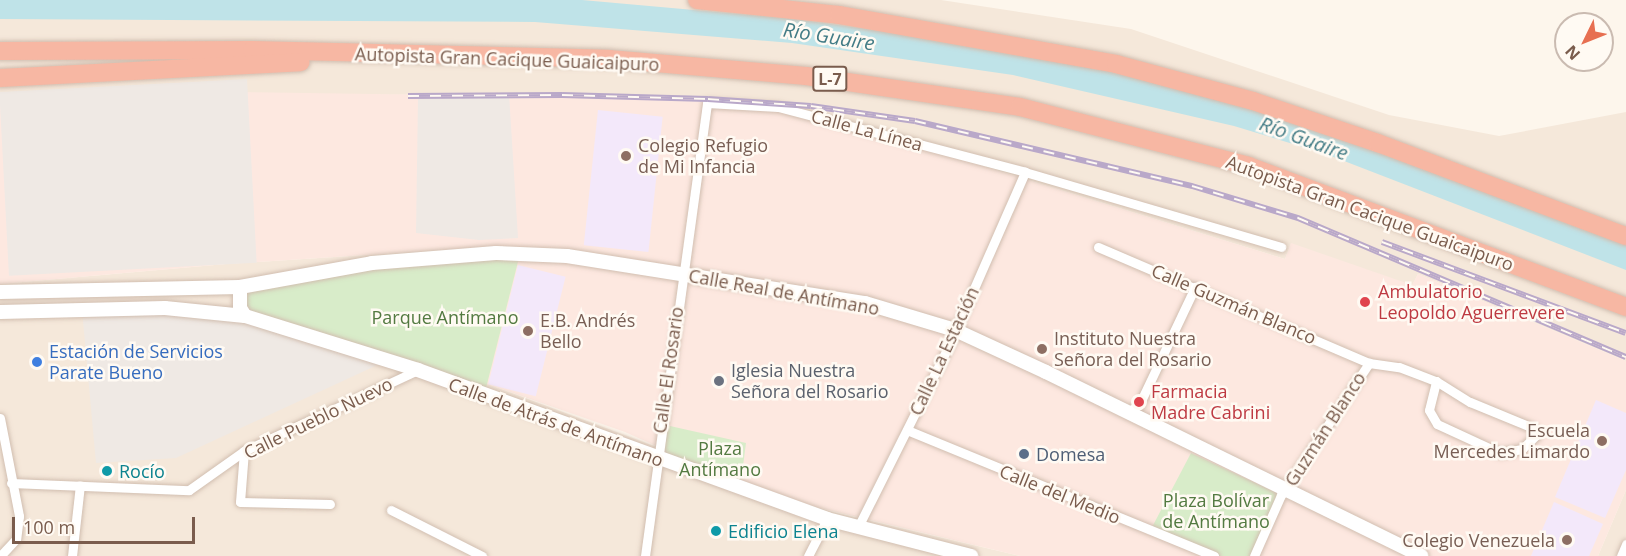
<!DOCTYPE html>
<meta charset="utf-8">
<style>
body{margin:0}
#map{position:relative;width:1626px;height:556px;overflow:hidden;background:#fdf6ec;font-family:"Open Sans",sans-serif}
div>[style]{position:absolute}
.residential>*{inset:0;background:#f5e8da}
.commercial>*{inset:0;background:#fde8e0}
.industrial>*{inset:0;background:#efe9e4;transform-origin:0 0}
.education>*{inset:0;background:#f3e8fa;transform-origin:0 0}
.green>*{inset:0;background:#d8ecc9}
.water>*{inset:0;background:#bfe3e8}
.roads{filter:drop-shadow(0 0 2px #d1beb0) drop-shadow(0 0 2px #d1beb0)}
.street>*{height:9px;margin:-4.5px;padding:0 4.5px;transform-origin:4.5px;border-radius:4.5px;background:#fff}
.secondary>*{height:14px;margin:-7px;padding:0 7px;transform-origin:7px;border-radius:7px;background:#fff}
.highway>*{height:18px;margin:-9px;padding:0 9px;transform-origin:9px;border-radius:9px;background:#f7b7a3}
.rail>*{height:6px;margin-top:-3px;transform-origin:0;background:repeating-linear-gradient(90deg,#fffaf3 0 11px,#b9a8c9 0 22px);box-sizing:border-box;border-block:2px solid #b9a8c9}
.dots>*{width:16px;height:16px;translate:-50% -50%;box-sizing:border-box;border:3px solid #fffaf3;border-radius:50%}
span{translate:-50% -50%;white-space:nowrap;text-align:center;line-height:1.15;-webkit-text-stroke:5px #fffaf3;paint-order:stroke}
.shield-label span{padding:2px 4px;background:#fffaf3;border:2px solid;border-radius:4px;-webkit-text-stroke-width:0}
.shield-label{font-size:16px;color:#7a5c4d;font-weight:700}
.street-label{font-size:18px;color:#7a5c4d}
.education-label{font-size:18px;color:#785e54}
.left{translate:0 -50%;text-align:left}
.right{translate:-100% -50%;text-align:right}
.health-label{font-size:18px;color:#be3a42}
.park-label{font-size:18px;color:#537a41}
.shop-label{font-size:18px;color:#366cbe}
.worship-label{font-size:18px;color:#5b616d}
.service-label{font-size:18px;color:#4e5e75}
.culture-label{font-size:18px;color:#0d838f}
.water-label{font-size:20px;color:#437c86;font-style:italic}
.north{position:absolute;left:1554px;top:12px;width:60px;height:60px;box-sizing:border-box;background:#fffaf3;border:2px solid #cabbb1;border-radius:50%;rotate:227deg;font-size:16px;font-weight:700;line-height:24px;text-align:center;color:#7a5c4d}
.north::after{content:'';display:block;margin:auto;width:21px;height:27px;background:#e76f51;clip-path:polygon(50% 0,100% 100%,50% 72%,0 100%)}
.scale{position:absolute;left:12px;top:517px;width:183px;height:27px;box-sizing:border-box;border:3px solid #7a5c4d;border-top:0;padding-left:8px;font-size:18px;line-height:21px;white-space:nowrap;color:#7a5c4d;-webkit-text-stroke:4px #fffaf3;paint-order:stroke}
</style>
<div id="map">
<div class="residential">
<i style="clip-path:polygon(0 0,941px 0,1131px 29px,1389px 115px,1499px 136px,1626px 112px,1626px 361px,1418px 274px,1412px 286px,1291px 244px,1285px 259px,850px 125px,500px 95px,0 94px)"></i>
<i style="clip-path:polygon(505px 246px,488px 384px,828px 511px,1020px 556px,0 556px,0 284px,226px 264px)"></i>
<i style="clip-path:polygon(1626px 490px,1626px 556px,1598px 556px)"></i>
</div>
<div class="commercial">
<i style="clip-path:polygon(165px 91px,712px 99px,850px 125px,1285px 259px,1291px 243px,1412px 285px,1418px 274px,1626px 361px,1626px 490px,1598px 556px,1020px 556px,766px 495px,625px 432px,487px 384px,505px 246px,226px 264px,0 284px,0 94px)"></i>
</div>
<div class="industrial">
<i style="left:247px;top:79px;width:184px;height:248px;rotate:87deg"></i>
<i style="clip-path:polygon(509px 94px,518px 238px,479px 240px,416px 233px,418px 99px)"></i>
<i style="clip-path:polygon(82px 310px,245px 316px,386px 361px,176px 458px,96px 463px)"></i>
</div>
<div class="education">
<i style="left:598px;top:110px;width:65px;height:136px;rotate:6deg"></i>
<i style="left:518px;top:265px;width:49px;height:123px;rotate:14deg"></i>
<i style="clip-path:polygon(1596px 400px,1626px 413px,1626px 470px,1605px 518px,1555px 497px)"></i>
<i style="clip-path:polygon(1554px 502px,1603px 524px,1589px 556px,1531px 556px)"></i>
</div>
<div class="green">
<i style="clip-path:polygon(520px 254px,485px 392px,245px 316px,240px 287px,479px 255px)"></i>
<i style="clip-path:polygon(661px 424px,746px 443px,740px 489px,656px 459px)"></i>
<i style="clip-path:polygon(1191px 453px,1281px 495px,1254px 556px,1214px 556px,1150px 531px)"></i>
</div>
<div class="water">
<i style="clip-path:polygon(0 0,582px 0,795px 19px,1017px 50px,1241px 102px,1626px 244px,1626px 270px,1326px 154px,1234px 126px,1013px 75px,792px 43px,535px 22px,0 19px)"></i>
</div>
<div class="roads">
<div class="street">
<i style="left:1098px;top:247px;width:295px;rotate:23.2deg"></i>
<i style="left:1369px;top:363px;width:30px;rotate:8deg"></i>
<i style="left:1399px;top:367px;width:40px;rotate:21deg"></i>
<i style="left:1436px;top:381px;width:40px;rotate:32deg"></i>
<i style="left:1470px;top:402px;width:68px;rotate:22.4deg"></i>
<i style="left:1533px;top:428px;width:8px;rotate:67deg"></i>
<i style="left:1536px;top:435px;width:20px;rotate:135deg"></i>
<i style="left:1522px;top:449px;width:22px;rotate:170deg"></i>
<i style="left:1500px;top:453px;width:69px;rotate:-155.3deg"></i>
<i style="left:1437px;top:424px;width:16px;rotate:-120deg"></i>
<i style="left:1429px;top:410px;width:30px;rotate:-76deg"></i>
<i style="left:1126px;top:413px;width:15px;rotate:-32deg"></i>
<i style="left:1139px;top:405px;width:131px;rotate:-64.6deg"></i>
<i style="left:0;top:418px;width:100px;rotate:79deg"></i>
<i style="left:19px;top:516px;width:23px;rotate:97deg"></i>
<i style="left:16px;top:539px;width:23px;rotate:133deg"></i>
<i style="left:907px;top:430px;width:332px;rotate:22.3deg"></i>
<i style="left:244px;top:451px;width:51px;rotate:94.5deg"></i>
<i style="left:240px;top:502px;width:90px;rotate:1.3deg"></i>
<i style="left:11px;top:483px;width:178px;rotate:2.3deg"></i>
<i style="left:189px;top:490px;width:67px;rotate:-35.3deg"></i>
<i style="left:244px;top:451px;width:192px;rotate:-25deg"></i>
<i style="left:391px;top:510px;width:102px;rotate:26.8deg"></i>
<i style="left:858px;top:527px;width:206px;rotate:-63.4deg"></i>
<i style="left:950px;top:343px;width:187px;rotate:-66.3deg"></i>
<i style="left:72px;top:556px;width:71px;rotate:-83.6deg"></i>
<i style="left:645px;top:556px;width:457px;rotate:-82.2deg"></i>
<i style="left:707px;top:103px;width:71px;rotate:3.2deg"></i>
<i style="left:778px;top:107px;width:255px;rotate:14.7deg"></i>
<i style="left:1025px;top:172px;width:267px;rotate:16.3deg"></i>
<i style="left:808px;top:556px;width:42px;rotate:-62.8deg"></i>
<i style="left:1254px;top:556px;width:67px;rotate:-66.1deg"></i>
<i style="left:1281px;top:495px;width:159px;rotate:-56.3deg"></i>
<i style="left:1621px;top:556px;width:13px;rotate:-67deg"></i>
</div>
<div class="secondary">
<i style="left:240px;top:287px;width:21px;rotate:90deg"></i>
<i style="left:240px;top:308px;width:9px;rotate:58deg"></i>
<i style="left:0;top:292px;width:240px;rotate:-1.2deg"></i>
<i style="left:240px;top:287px;width:134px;rotate:-10.3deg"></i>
<i style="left:372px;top:263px;width:124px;rotate:-4.6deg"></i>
<i style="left:496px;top:253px;width:71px;rotate:2.4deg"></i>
<i style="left:567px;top:256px;width:302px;rotate:9deg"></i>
<i style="left:865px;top:303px;width:94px;rotate:16.7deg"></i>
<i style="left:955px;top:330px;width:100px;rotate:24.8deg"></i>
<i style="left:1046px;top:372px;width:418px;rotate:26.1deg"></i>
<i style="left:0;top:312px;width:165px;rotate:-1.4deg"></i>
<i style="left:165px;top:308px;width:80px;rotate:5.7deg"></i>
<i style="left:245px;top:316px;width:181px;rotate:17.3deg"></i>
<i style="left:418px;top:370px;width:435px;rotate:20deg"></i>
<i style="left:827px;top:519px;width:149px;rotate:14.4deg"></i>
</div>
<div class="highway">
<i style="left:697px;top:0;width:143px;rotate:6deg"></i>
<i style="left:839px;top:15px;width:281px;rotate:10deg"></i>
<i style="left:1116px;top:64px;width:142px;rotate:15.1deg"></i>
<i style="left:1253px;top:101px;width:132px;rotate:18.6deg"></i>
<i style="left:1378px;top:143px;width:265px;rotate:20.6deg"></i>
<i style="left:0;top:51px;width:252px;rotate:-0.2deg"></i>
<i style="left:252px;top:50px;width:357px;rotate:1.4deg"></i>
<i style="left:609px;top:59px;width:198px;rotate:4.9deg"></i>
<i style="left:806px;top:76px;width:216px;rotate:8.2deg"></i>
<i style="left:1020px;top:107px;width:236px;rotate:14.4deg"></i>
<i style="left:1249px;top:166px;width:403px;rotate:20.5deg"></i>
<i style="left:0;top:78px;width:301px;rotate:-3deg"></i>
</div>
</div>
<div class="rail">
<i style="left:408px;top:96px;width:154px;rotate:-0.4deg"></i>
<i style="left:562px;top:95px;width:146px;rotate:1.6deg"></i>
<i style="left:708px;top:99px;width:103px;rotate:3.9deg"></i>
<i style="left:811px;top:106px;width:105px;rotate:8.2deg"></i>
<i style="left:915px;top:121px;width:285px;rotate:13.2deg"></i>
<i style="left:1192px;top:186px;width:111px;rotate:16.8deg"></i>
<i style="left:1298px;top:218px;width:356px;rotate:23deg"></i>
<i style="left:1382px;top:242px;width:260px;rotate:20.5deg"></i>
</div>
<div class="dots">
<i style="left:626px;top:156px;background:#8d6e63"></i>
<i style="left:1365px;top:302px;background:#e0444e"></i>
<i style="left:528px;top:331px;background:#8d6e63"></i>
<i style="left:1042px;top:349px;background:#8d6e63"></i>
<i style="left:37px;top:362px;background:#3f7fe0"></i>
<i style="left:719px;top:381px;background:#6b7280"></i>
<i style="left:1139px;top:402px;background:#e0444e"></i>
<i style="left:1602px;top:441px;background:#8d6e63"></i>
<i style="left:1024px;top:454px;background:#5c6f8a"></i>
<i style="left:107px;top:471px;background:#0f9aa8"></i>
<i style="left:716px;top:531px;background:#0f9aa8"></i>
<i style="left:1567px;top:540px;background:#8d6e63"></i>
</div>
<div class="shield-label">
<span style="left:830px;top:79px">L-7</span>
</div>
<div class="street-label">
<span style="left:507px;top:59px;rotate:2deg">Autopista Gran Cacique Guaicaipuro</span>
<span style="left:867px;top:130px;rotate:15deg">Calle La Línea</span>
<span style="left:1370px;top:213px;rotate:20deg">Autopista Gran Cacique Guaicaipuro</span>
<span style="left:784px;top:292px;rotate:10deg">Calle Real de Antímano</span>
<span style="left:1234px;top:304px;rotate:23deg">Calle Guzmán Blanco</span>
<span style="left:944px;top:351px;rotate:-65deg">Calle La Estación</span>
<span style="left:668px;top:370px;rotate:-82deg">Calle El Rosario</span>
<span style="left:318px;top:418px;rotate:-26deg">Calle Pueblo Nuevo</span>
<span style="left:556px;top:422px;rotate:20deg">Calle de Atrás de Antímano</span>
<span style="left:1325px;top:429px;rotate:-57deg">Guzmán Blanco</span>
<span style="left:1060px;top:494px;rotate:22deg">Calle del Medio</span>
</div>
<div class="education-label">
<span class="left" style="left:638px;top:156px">Colegio Refugio<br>de Mi Infancia</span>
<span class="left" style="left:540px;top:331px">E.B. Andrés<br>Bello</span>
<span class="left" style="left:1054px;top:349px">Instituto Nuestra<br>Señora del Rosario</span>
<span class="right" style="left:1590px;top:441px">Escuela<br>Mercedes Limardo</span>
<span class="right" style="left:1555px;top:540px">Colegio Venezuela</span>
</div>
<div class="health-label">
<span class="left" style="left:1378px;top:302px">Ambulatorio<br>Leopoldo Aguerrevere</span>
<span class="left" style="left:1151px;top:402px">Farmacia<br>Madre Cabrini</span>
</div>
<div class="park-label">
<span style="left:445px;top:317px">Parque Antímano</span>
<span style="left:720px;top:459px">Plaza<br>Antímano</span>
<span style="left:1216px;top:511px">Plaza Bolívar<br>de Antímano</span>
</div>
<div class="shop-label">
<span class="left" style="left:49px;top:362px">Estación de Servicios<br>Parate Bueno</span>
</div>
<div class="worship-label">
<span class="left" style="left:731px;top:381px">Iglesia Nuestra<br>Señora del Rosario</span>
</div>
<div class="service-label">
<span class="left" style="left:1036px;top:454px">Domesa</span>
</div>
<div class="culture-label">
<span class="left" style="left:119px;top:471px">Rocío</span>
<span class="left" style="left:728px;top:531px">Edificio Elena</span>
</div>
<div class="water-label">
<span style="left:829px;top:36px;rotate:9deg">Río Guaire</span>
<span style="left:1304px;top:138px;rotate:20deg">Río Guaire</span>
</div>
<div class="north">N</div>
<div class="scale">100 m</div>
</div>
